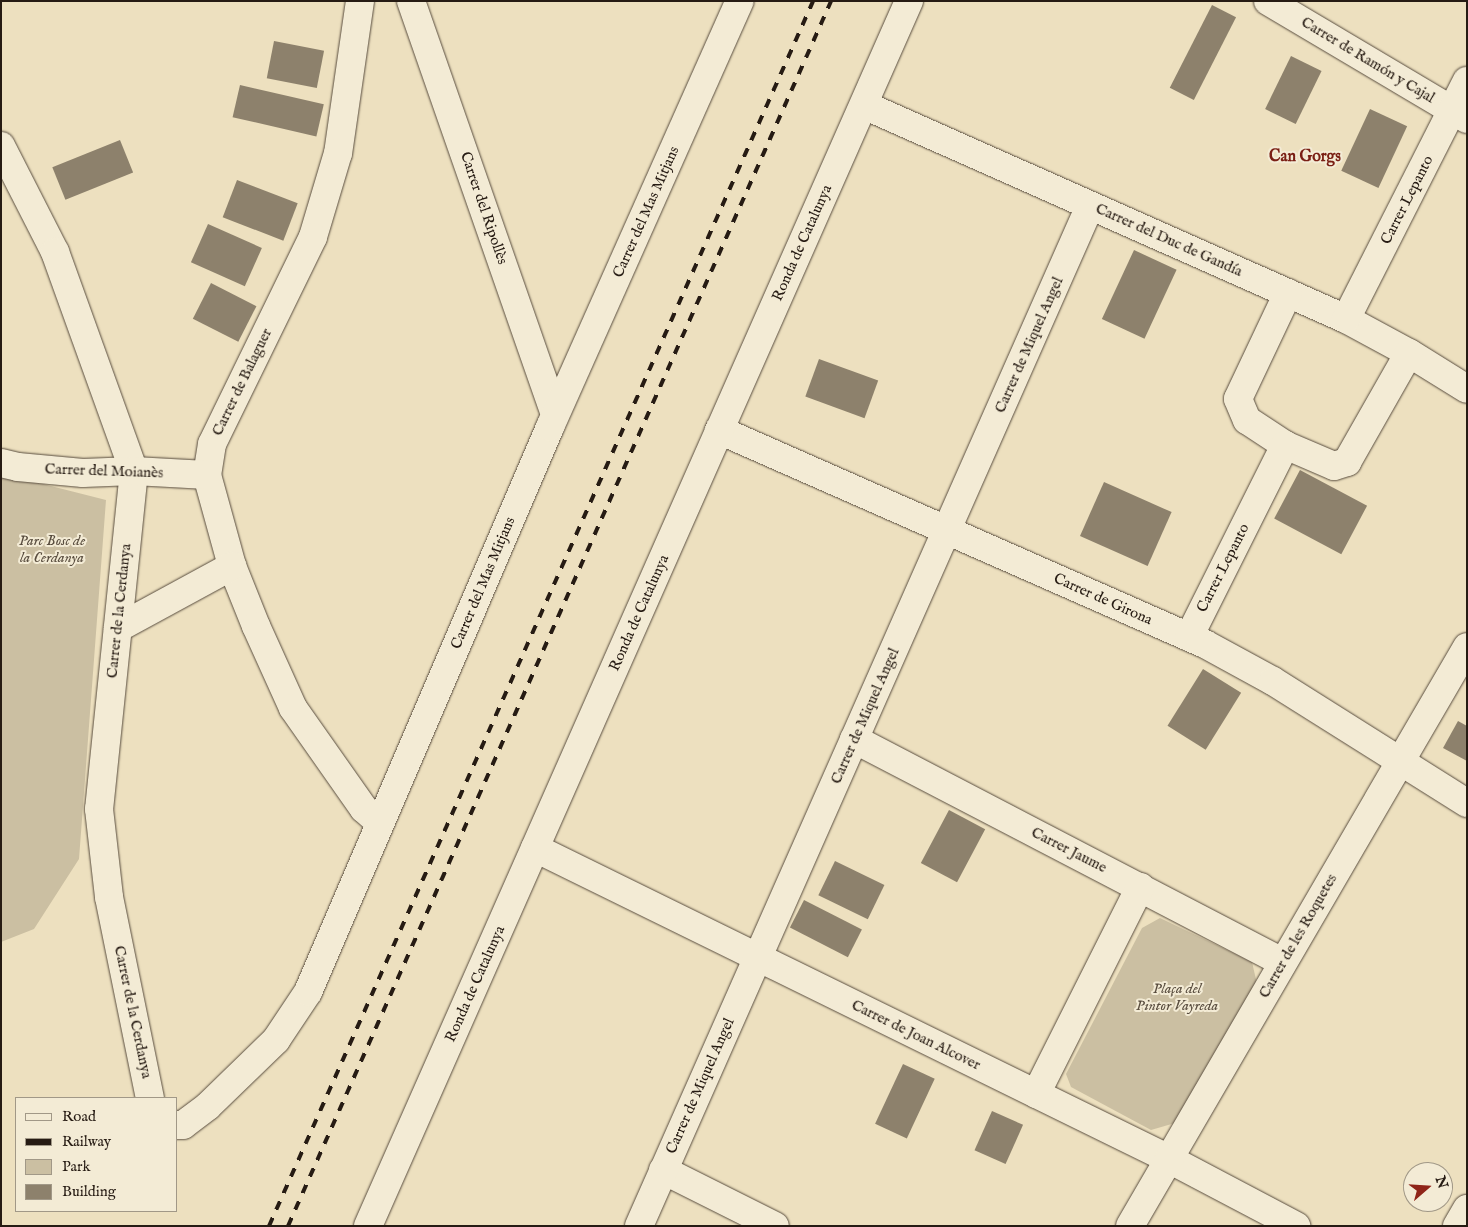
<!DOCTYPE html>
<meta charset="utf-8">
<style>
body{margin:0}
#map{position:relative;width:1468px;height:1227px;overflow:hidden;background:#ede0bf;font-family:"IM FELL English",serif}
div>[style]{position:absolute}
.green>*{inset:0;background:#cbbfa2}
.building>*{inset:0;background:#8d816c;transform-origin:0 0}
.roads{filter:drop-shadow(0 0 1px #584c3e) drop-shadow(0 0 1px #584c3e)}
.minor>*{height:28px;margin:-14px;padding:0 14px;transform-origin:14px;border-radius:14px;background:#f3ebd5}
.rail>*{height:4px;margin-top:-2px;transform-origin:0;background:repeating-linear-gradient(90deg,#261b13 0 9px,transparent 0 18px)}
span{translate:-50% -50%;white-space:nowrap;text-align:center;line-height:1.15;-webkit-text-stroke:4px #f3ebd5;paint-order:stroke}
.street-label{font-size:15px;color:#261b13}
.park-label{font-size:15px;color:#584c3e;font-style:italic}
.neighbourhood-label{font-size:16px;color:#7a1f14;font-weight:700}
.frame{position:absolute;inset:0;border:2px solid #261b13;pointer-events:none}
.legend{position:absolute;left:15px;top:1097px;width:162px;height:115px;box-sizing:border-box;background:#f3ebd5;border:1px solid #a19887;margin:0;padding:6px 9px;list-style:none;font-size:15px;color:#261b13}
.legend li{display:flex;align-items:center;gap:10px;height:25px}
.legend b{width:25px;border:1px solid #a19887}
.north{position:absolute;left:1403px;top:1162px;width:50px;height:50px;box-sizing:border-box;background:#f3ebd5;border:1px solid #a19887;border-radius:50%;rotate:71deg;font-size:14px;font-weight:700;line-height:20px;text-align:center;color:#261b13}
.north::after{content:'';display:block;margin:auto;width:18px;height:22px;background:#8f2418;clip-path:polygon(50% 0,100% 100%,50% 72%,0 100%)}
</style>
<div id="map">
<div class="green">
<i style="clip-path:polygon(1px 470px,39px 483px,106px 500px,79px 859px,34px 929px,1px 942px)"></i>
<i style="clip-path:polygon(1160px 918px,1252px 962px,1257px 984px,1175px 1123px,1151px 1130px,1071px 1087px,1066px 1074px,1142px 928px)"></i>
</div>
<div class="building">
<i style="left:1212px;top:5px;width:27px;height:93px;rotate:27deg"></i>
<i style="left:274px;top:41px;width:51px;height:38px;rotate:11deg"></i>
<i style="left:1291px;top:56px;width:34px;height:59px;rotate:26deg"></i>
<i style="left:240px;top:85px;width:86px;height:33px;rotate:13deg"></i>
<i style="left:1370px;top:109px;width:41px;height:68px;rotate:25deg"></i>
<i style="left:120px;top:140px;width:35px;height:73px;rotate:68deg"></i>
<i style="left:237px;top:180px;width:65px;height:40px;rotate:21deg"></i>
<i style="left:208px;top:224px;width:59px;height:42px;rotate:24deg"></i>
<i style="left:1134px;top:250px;width:47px;height:76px;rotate:25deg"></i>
<i style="left:211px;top:283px;width:51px;height:40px;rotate:27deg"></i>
<i style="left:819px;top:359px;width:63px;height:40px;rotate:20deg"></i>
<i style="left:1300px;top:470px;width:76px;height:55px;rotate:28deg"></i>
<i style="left:1104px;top:482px;width:74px;height:59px;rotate:24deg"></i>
<i style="left:1203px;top:669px;width:45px;height:67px;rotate:32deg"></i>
<i style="clip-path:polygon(1458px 721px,1467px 726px,1467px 761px,1443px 748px)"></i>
<i style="left:949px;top:810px;width:41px;height:60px;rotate:28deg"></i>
<i style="left:835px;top:861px;width:55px;height:38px;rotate:26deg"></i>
<i style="left:804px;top:900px;width:65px;height:31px;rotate:27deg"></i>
<i style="left:903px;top:1064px;width:35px;height:66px;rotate:25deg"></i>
<i style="left:992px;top:1111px;width:34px;height:43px;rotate:24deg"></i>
</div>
<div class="roads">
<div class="minor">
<i style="left:360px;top:1px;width:154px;rotate:98.2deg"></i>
<i style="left:338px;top:153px;width:88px;rotate:106.6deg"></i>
<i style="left:313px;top:237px;width:230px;rotate:116deg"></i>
<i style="left:212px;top:444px;width:31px;rotate:99deg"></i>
<i style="left:207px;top:475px;width:94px;rotate:74.6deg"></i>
<i style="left:232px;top:566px;width:65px;rotate:68.2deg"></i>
<i style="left:256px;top:626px;width:90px;rotate:65.7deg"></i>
<i style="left:293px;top:708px;width:123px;rotate:54.9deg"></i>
<i style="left:364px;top:809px;width:20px;rotate:41deg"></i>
<i style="left:411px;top:1px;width:437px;rotate:70.8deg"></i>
<i style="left:1268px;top:1px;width:231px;rotate:30.7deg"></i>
<i style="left:864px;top:105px;width:527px;rotate:23.94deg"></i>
<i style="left:1346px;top:319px;width:72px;rotate:28.4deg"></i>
<i style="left:1409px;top:353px;width:68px;rotate:31.8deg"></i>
<i style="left:1px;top:146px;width:119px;rotate:63deg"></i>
<i style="left:55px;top:252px;width:233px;rotate:70.2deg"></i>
<i style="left:134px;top:471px;width:340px;rotate:95.9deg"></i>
<i style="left:99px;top:809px;width:89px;rotate:83.5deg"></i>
<i style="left:109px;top:897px;width:205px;rotate:78.5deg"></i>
<i style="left:1288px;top:293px;width:117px;rotate:115.3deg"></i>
<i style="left:1238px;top:399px;width:23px;rotate:67deg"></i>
<i style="left:1247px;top:420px;width:45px;rotate:33.3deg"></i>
<i style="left:1285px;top:445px;width:53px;rotate:23.2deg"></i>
<i style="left:1334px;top:466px;width:14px;rotate:-17deg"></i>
<i style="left:1347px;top:462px;width:125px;rotate:-60.4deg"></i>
<i style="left:1346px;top:319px;width:267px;rotate:-63.1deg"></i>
<i style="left:719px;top:430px;width:531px;rotate:23.77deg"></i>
<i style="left:1205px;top:644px;width:77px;rotate:28.6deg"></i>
<i style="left:1273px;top:681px;width:229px;rotate:32.2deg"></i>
<i style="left:1px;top:463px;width:17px;rotate:13deg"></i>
<i style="left:18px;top:467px;width:65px;rotate:5.3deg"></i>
<i style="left:83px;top:473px;width:51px;rotate:-2.2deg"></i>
<i style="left:134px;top:471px;width:73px;rotate:3.1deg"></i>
<i style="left:118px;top:628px;width:130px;rotate:-28.5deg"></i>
<i style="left:1189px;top:637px;width:215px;rotate:-63.4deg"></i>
<i style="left:854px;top:739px;width:483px;rotate:27.5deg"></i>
<i style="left:535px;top:848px;width:706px;rotate:26.13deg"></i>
<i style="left:1169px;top:1159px;width:144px;rotate:27.8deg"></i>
<i style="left:1036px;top:1094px;width:232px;rotate:-63.3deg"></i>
<i style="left:176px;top:1125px;width:7px"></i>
<i style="left:183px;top:1125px;width:31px;rotate:-37deg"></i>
<i style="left:208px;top:1106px;width:95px;rotate:-44.1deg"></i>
<i style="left:276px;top:1040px;width:58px;rotate:-56.3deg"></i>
<i style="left:308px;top:992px;width:615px;rotate:-66.81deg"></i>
<i style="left:550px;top:427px;width:466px;rotate:-66deg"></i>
<i style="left:663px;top:1170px;width:125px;rotate:26.6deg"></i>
<i style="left:368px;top:1226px;width:1339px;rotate:-66.17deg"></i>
<i style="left:639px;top:1226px;width:1115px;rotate:-66.15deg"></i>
<i style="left:1130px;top:1226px;width:670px;rotate:-59.8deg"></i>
<i style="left:1457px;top:1226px;width:20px;rotate:-60deg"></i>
</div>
</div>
<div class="rail">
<i style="left:269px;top:1226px;width:1340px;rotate:-66.05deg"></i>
<i style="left:288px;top:1226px;width:1340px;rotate:-66.09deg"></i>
</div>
<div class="street-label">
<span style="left:1368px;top:60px;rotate:31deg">Carrer de Ramón y Cajal</span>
<span style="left:1407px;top:200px;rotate:-63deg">Carrer Lepanto</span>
<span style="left:484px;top:208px;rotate:71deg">Carrer del Ripollès</span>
<span style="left:646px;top:212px;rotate:-66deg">Carrer del Mas Mitjans</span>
<span style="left:1169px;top:240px;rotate:24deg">Carrer del Duc de Gandía</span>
<span style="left:802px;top:243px;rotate:-66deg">Ronda de Catalunya</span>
<span style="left:1029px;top:345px;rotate:-66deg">Carrer de Miquel Angel</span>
<span style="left:242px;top:382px;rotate:-64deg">Carrer de Balaguer</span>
<span style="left:104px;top:471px;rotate:2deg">Carrer del Moianès</span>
<span style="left:1223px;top:568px;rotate:-63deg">Carrer Lepanto</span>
<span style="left:483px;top:583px;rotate:-67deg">Carrer del Mas Mitjans</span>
<span style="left:1103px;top:599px;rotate:24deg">Carrer de Girona</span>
<span style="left:119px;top:611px;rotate:-84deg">Carrer de la Cerdanya</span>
<span style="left:639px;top:613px;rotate:-66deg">Ronda de Catalunya</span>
<span style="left:865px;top:716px;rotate:-66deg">Carrer de Miquel Angel</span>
<span style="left:1069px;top:850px;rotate:27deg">Carrer Jaume</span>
<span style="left:1298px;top:936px;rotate:-60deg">Carrer de les Roquetes</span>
<span style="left:475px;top:984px;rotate:-66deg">Ronda de Catalunya</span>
<span style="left:133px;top:1012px;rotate:78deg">Carrer de la Cerdanya</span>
<span style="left:916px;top:1035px;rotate:26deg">Carrer de Joan Alcover</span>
<span style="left:700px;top:1086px;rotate:-66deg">Carrer de Miquel Angel</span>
</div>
<div class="park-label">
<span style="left:52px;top:549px">Parc Bosc de<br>la Cerdanya</span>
<span style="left:1177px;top:997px">Plaça del<br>Pintor Vayreda</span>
</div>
<div class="neighbourhood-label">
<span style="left:1305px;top:157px">Can Gorgs</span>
</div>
<div class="frame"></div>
<ul class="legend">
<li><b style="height:6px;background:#f3ebd5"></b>Road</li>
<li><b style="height:6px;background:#261b13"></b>Railway</li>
<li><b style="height:14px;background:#cbbfa2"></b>Park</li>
<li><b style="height:14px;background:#8d816c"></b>Building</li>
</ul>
<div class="north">N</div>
</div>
